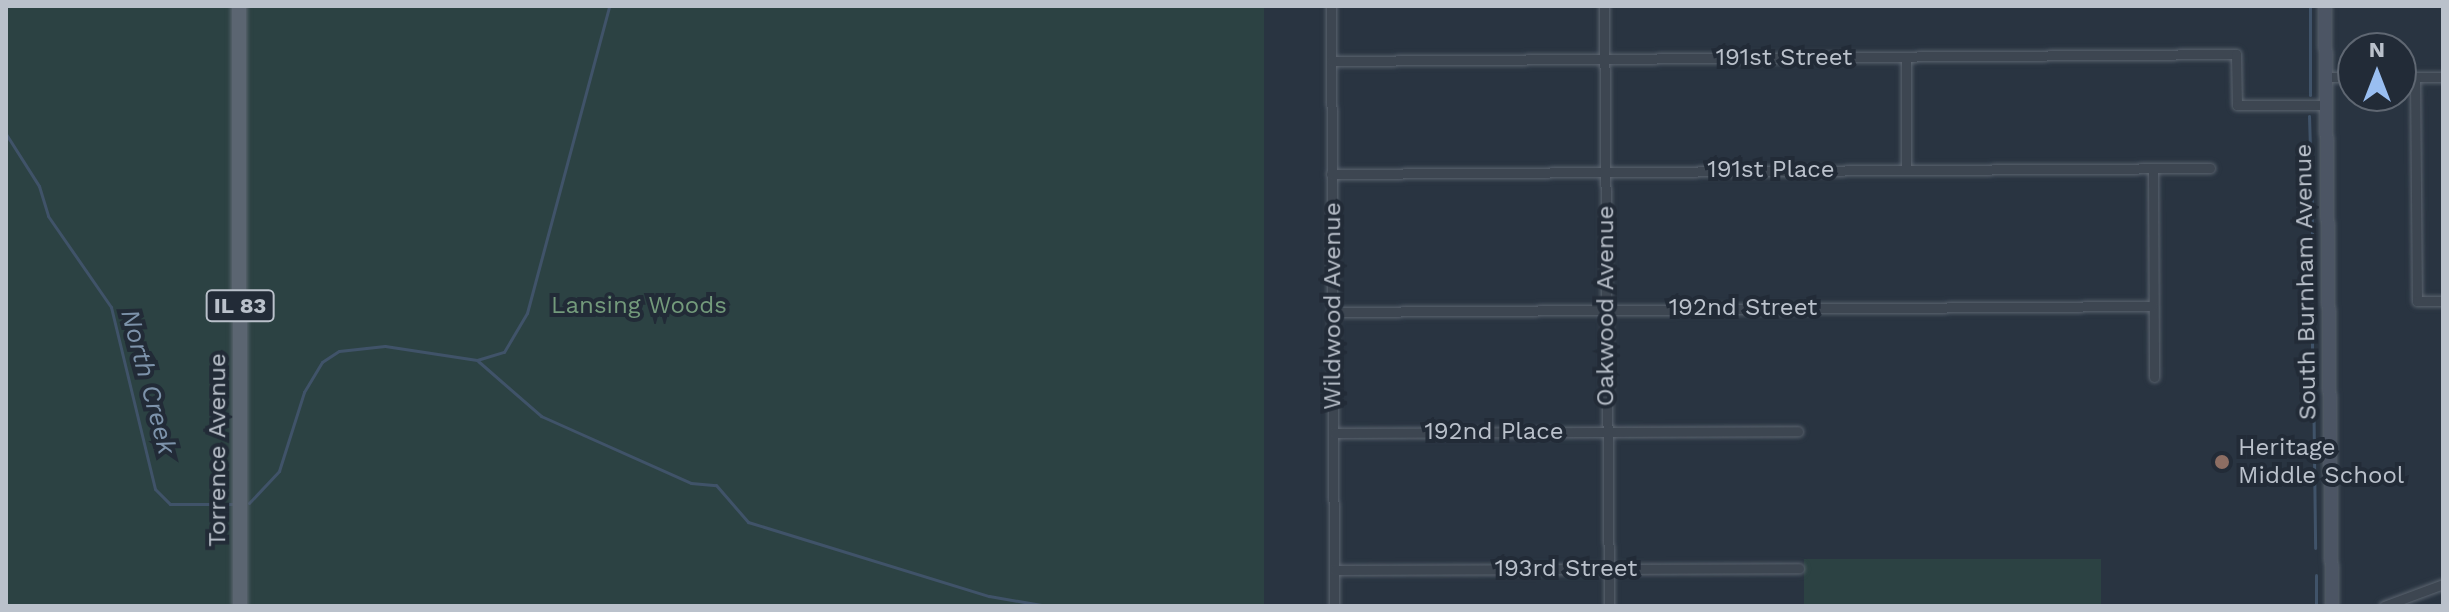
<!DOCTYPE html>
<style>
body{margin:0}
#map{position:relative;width:2449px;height:612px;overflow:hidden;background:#293441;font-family:"Work Sans",sans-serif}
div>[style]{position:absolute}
.green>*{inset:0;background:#2c4243;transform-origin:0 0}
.stream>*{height:3px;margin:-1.5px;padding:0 1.5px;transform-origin:1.5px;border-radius:1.5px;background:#405369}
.roads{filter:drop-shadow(0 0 2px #5b646f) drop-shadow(0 0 2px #5b646f)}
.street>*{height:9px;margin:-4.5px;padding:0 4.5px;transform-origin:4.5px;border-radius:4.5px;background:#3d4651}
.secondary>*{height:12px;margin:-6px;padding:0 6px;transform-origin:6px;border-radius:6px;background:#4c5564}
.primary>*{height:14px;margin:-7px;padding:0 7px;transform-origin:7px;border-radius:7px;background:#5b6571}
.dots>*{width:22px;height:22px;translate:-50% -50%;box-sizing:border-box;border:4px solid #222b37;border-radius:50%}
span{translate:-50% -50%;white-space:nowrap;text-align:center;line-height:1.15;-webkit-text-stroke:8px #222b37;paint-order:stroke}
.shield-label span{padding:2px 6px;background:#222b37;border:2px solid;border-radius:6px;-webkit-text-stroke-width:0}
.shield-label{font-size:22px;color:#bac1cb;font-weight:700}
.street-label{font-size:24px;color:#bac1cb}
.park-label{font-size:24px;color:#739a7b}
.poi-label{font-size:24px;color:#bac1cb}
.left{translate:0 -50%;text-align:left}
.water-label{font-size:26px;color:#7d93ab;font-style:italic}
.frame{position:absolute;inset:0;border:8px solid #bac1cb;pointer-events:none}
.north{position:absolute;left:2337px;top:32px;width:80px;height:80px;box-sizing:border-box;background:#222b37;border:2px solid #5f6772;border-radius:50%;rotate:0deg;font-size:22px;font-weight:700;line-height:32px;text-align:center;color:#bac1cb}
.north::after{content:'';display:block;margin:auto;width:28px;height:36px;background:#99bef1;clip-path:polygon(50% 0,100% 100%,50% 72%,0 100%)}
</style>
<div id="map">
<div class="green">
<i style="left:6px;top:6px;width:1258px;height:600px"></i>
<i style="left:1804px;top:559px;width:297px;height:47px"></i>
</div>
<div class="stream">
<i style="left:2310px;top:6px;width:89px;rotate:90deg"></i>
<i style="left:2309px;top:116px;width:64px;rotate:88.2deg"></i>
<i style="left:6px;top:134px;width:62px;rotate:57.6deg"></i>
<i style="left:39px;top:186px;width:31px;rotate:73deg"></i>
<i style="left:48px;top:216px;width:111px;rotate:55.3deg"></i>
<i style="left:111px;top:307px;width:187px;rotate:76.4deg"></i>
<i style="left:155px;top:489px;width:21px;rotate:45deg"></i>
<i style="left:170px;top:504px;width:64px"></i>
<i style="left:2312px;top:193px;width:67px;rotate:90deg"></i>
<i style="left:2312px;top:266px;width:98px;rotate:90deg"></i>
<i style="left:478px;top:361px;width:84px;rotate:41.1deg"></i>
<i style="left:541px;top:416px;width:164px;rotate:24.1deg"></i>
<i style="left:691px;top:483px;width:25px;rotate:5deg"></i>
<i style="left:716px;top:485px;width:49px;rotate:49.1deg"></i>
<i style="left:748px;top:522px;width:252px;rotate:17.1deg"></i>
<i style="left:989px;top:596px;width:59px;rotate:9.8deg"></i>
<i style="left:2313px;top:372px;width:176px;rotate:89.3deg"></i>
<i style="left:249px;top:503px;width:44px;rotate:-46.8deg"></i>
<i style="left:279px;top:471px;width:83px;rotate:-72.4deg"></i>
<i style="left:304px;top:392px;width:35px;rotate:-59deg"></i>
<i style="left:322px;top:362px;width:20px;rotate:-33deg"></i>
<i style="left:339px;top:351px;width:46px;rotate:-6.2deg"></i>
<i style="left:385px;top:346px;width:93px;rotate:8.7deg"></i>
<i style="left:477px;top:360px;width:28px;rotate:-17deg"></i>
<i style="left:504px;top:352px;width:45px;rotate:-59.5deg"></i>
<i style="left:527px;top:313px;width:318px;rotate:-75deg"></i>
<i style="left:2316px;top:575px;width:31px;rotate:90deg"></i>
</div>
<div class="roads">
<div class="street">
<i style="left:1331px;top:6px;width:600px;rotate:89.71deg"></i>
<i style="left:1604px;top:6px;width:600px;rotate:89.52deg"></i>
<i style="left:1906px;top:58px;width:112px;rotate:90deg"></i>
<i style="left:1331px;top:61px;width:905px;rotate:-0.44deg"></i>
<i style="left:2236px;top:54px;width:51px;rotate:88.9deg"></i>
<i style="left:2237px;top:105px;width:89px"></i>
<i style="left:2326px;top:77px;width:27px"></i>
<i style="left:2401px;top:77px;width:42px"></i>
<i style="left:2415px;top:77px;width:224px;rotate:89.5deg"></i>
<i style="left:2417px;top:301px;width:26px"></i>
<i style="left:2153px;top:168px;width:209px;rotate:89.7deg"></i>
<i style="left:1331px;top:174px;width:879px;rotate:-0.39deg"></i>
<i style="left:1333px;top:312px;width:820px;rotate:-0.42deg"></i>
<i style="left:1334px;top:433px;width:464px;rotate:-0.2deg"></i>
<i style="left:1334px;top:570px;width:465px;rotate:-0.2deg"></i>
<i style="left:2384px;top:606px;width:63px;rotate:-20.4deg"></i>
</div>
<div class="secondary">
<i style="left:2325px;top:6px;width:600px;rotate:89.33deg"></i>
</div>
<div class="primary">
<i style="left:239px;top:6px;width:600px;rotate:89.9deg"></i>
</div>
</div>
<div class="dots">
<i style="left:2222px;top:462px;background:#8d6e63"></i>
</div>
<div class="shield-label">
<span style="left:240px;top:306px">IL 83</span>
</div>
<div class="street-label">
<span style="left:1784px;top:58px">191st Street</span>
<span style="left:1771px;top:170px">191st Place</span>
<span style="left:2306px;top:282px;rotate:-91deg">South Burnham Avenue</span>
<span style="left:1333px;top:306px;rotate:-90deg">Wildwood Avenue</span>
<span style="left:1606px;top:306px;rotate:-90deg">Oakwood Avenue</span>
<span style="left:1743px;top:308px">192nd Street</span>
<span style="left:1494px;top:432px">192nd Place</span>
<span style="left:218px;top:450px;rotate:-90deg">Torrence Avenue</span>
<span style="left:1566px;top:569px">193rd Street</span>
</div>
<div class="park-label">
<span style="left:639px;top:306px">Lansing Woods</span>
</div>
<div class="poi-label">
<span class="left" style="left:2238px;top:462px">Heritage<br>Middle School</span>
</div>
<div class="water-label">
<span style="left:148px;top:382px;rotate:75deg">North Creek</span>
</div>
<div class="frame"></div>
<div class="north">N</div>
</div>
